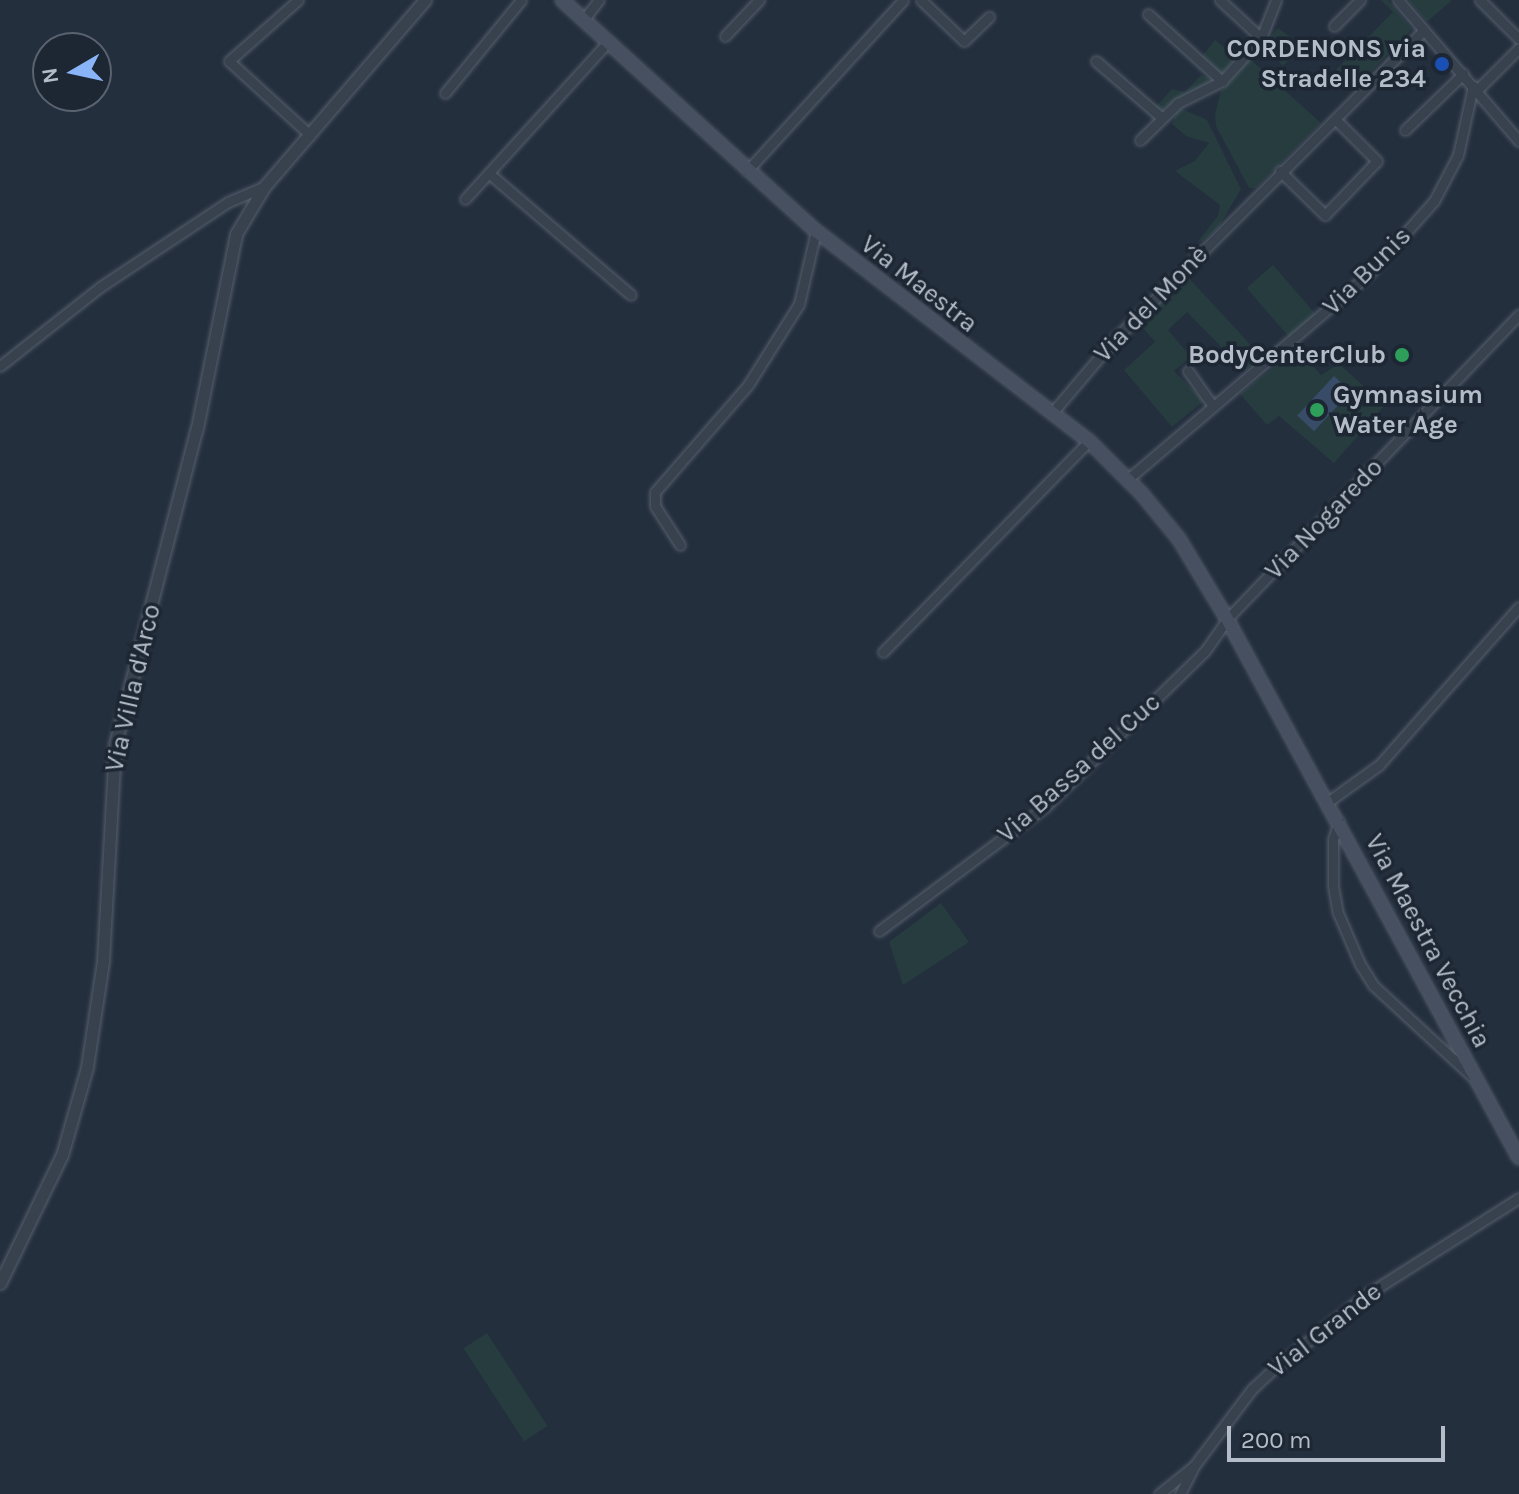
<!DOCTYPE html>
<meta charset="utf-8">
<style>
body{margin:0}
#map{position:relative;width:1519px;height:1494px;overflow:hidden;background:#242f3e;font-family:Karla,sans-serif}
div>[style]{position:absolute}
.green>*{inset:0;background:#263c3f;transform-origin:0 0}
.water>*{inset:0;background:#394c67;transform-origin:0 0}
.roads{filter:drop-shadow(0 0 2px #565f6c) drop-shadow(0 0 2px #565f6c)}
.minor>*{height:9px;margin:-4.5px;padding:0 4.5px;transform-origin:4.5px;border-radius:4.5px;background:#38414e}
.tertiary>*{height:11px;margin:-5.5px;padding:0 5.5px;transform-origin:5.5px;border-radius:5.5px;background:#38414e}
.secondary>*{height:12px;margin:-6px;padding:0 6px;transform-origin:6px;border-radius:6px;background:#465061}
.dots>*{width:22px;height:22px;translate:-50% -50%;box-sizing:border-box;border:4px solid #1d2633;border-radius:50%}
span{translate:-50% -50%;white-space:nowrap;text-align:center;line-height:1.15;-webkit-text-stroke:7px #1d2633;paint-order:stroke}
.poi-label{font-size:26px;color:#b4bcc9;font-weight:700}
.right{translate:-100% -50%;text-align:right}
.left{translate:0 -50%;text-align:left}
.street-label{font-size:26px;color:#b4bcc9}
.north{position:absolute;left:32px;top:32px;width:80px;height:80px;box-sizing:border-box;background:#1d2633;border:2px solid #59626f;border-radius:50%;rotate:261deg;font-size:22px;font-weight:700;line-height:32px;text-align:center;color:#b4bcc9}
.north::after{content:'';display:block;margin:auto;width:28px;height:36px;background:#8ab4f8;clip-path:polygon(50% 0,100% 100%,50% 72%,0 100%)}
.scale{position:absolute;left:1227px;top:1426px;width:218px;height:36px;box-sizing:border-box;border:4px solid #b4bcc9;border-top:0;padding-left:10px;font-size:24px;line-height:28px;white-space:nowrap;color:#b4bcc9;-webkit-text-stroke:6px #1d2633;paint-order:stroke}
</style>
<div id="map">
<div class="green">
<i style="clip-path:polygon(1381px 0,1388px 0,1412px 29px,1354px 89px,1336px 70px,1393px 12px)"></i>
<i style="clip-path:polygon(1408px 0,1452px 0,1427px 22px)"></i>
<i style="clip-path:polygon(1278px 28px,1302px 46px,1283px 66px,1263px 45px)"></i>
<i style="left:1215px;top:40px;width:27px;height:24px;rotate:39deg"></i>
<i style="clip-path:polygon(1250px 59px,1321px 123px,1256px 188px,1249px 188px,1216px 126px,1215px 114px,1221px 91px)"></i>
<i style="clip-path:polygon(1201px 75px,1209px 77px,1208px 85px,1159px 111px,1154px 109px,1172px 89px,1185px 92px)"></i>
<i style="clip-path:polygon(1178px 107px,1207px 120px,1241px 189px,1218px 228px,1203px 241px,1198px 241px,1218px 216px,1220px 205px,1175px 171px,1195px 161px,1209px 143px,1186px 136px,1172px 124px)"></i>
<i style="left:1273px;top:265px;width:68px;height:35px;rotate:49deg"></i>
<i style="clip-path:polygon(1184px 273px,1262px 357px,1245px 371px,1187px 312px,1168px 330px,1191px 357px,1174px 371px,1204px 401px,1172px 427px,1124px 370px,1155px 342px,1136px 320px)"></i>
<i style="clip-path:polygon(1297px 348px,1321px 375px,1339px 364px,1385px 405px,1334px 463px,1279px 416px,1267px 425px,1240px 394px)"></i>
<i style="clip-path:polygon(941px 903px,969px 942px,903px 985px,889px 942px)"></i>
<i style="left:487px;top:1333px;width:111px;height:28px;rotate:57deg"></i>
</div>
<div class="water">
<i style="left:1334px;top:376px;width:23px;height:54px;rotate:43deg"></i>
</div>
<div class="roads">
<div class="minor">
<i style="left:298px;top:0;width:92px;rotate:138.5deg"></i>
<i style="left:229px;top:61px;width:110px;rotate:42.4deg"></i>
<i style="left:921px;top:0;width:59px;rotate:43.6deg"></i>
<i style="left:964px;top:41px;width:35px;rotate:-44deg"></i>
<i style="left:1220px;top:0;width:56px;rotate:42.8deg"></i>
<i style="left:1398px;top:0;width:186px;rotate:49.4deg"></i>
<i style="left:1480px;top:0;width:55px;rotate:45deg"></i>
<i style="left:1148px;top:14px;width:100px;rotate:42.2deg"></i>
<i style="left:584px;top:19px;width:24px;rotate:-52deg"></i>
<i style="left:1334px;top:26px;width:37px;rotate:-45deg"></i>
<i style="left:725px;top:36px;width:50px;rotate:-46.6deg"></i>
<i style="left:1096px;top:61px;width:87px;rotate:40.8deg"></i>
<i style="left:1477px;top:90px;width:59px;rotate:-45deg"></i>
<i style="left:445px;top:93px;width:120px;rotate:-50.7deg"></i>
<i style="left:1405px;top:130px;width:81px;rotate:-44deg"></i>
<i style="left:1140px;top:140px;width:53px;rotate:-44.2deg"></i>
<i style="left:1178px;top:103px;width:49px;rotate:-26.6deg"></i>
<i style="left:1222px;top:81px;width:58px;rotate:-47.8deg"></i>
<i style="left:1261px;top:38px;width:41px;rotate:-68.5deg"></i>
<i style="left:747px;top:171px;width:231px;rotate:-47.6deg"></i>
<i style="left:1280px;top:171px;width:63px;rotate:44.4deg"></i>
<i style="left:1325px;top:215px;width:75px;rotate:-46.1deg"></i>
<i style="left:1377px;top:161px;width:59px;rotate:-135deg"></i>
<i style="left:491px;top:175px;width:184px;rotate:40.6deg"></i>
<i style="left:465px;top:199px;width:214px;rotate:-47.7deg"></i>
<i style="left:0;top:366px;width:127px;rotate:-38.3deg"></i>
<i style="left:100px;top:287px;width:154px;rotate:-33.6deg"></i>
<i style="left:228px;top:202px;width:39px;rotate:-23deg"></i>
<i style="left:1188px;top:371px;width:43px;rotate:54.5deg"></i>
<i style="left:1052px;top:413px;width:96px;rotate:-49.7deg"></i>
<i style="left:1114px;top:340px;width:438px;rotate:-45deg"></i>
<i style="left:1128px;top:479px;width:315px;rotate:-40.4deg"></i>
<i style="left:1368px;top:275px;width:99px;rotate:-48.3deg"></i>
<i style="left:1434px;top:201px;width:52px;rotate:-62.4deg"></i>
<i style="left:1458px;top:155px;width:71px;rotate:-77.7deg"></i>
<i style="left:680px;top:545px;width:46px;rotate:-122.7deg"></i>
<i style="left:655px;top:506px;width:14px;rotate:-90deg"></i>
<i style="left:655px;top:492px;width:142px;rotate:-49deg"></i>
<i style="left:748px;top:385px;width:96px;rotate:-57.8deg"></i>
<i style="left:799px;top:304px;width:75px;rotate:-76.9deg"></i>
<i style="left:883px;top:652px;width:295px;rotate:-45.7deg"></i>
<i style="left:1329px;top:801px;width:62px;rotate:-35.8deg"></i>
<i style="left:1379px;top:765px;width:211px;rotate:-48.5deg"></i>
<i style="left:1339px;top:821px;width:19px;rotate:108deg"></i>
<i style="left:1333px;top:839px;width:47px;rotate:90deg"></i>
<i style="left:1333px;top:886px;width:27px;rotate:80deg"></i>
<i style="left:1338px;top:913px;width:56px;rotate:66.7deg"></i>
<i style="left:1360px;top:964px;width:25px;rotate:58deg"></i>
<i style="left:1373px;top:985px;width:142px;rotate:42.7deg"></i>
<i style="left:879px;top:931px;width:207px;rotate:-36.8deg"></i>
<i style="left:1045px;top:807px;width:223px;rotate:-44.3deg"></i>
<i style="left:1205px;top:651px;width:39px;rotate:-55deg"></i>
<i style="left:1227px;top:619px;width:422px;rotate:-46.2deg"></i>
<i style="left:1159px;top:1494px;width:45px;rotate:-38.7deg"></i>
<i style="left:1194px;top:1466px;width:96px;rotate:-53deg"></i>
<i style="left:1252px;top:1389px;width:34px;rotate:-43deg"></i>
<i style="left:1277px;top:1366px;width:114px;rotate:-38.6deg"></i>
<i style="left:1366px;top:1295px;width:181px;rotate:-32.4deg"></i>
<i style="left:1180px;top:1494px;width:28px;rotate:-63deg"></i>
</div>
<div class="tertiary">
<i style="left:0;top:1283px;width:142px;rotate:-64.2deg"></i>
<i style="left:62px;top:1155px;width:91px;rotate:-74.1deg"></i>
<i style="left:87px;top:1067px;width:107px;rotate:-81.4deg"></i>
<i style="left:103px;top:961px;width:217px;rotate:-86.8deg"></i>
<i style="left:115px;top:744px;width:326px;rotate:-75.5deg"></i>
<i style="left:197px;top:428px;width:198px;rotate:-78.6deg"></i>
<i style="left:236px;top:234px;width:55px;rotate:-59.2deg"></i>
<i style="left:264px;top:187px;width:247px;rotate:-49.3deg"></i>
</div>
<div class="secondary">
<i style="left:562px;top:0;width:343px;rotate:42.3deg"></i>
<i style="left:816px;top:231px;width:344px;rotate:37.6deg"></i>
<i style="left:1089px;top:441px;width:75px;rotate:45deg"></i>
<i style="left:1142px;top:494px;width:58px;rotate:50.6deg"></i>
<i style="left:1179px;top:539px;width:93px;rotate:59deg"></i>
<i style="left:1227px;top:619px;width:613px;rotate:61.55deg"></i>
</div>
</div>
<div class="dots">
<i style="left:1442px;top:64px;background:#1a4fb4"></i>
<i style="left:1402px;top:355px;background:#2e9e5b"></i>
<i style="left:1317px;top:410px;background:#2e9e5b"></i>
</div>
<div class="poi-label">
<span class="right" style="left:1426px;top:64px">CORDENONS via<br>Stradelle 234</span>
<span class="right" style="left:1386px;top:355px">BodyCenterClub</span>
<span class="left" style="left:1333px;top:410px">Gymnasium<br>Water Age</span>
</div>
<div class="street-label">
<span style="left:1367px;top:271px;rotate:-45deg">Via Bunis</span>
<span style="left:919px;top:284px;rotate:38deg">Via Maestra</span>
<span style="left:1151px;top:304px;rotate:-46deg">Via del Monè</span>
<span style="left:1324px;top:519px;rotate:-46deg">Via Nogaredo</span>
<span style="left:133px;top:688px;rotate:-77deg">Via Villa d'Arco</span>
<span style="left:1079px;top:768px;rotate:-42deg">Via Bassa del Cuc</span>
<span style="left:1428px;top:941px;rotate:62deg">Via Maestra Vecchia</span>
<span style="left:1325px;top:1330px;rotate:-38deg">Vial Grande</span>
</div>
<div class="north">N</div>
<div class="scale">200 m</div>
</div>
